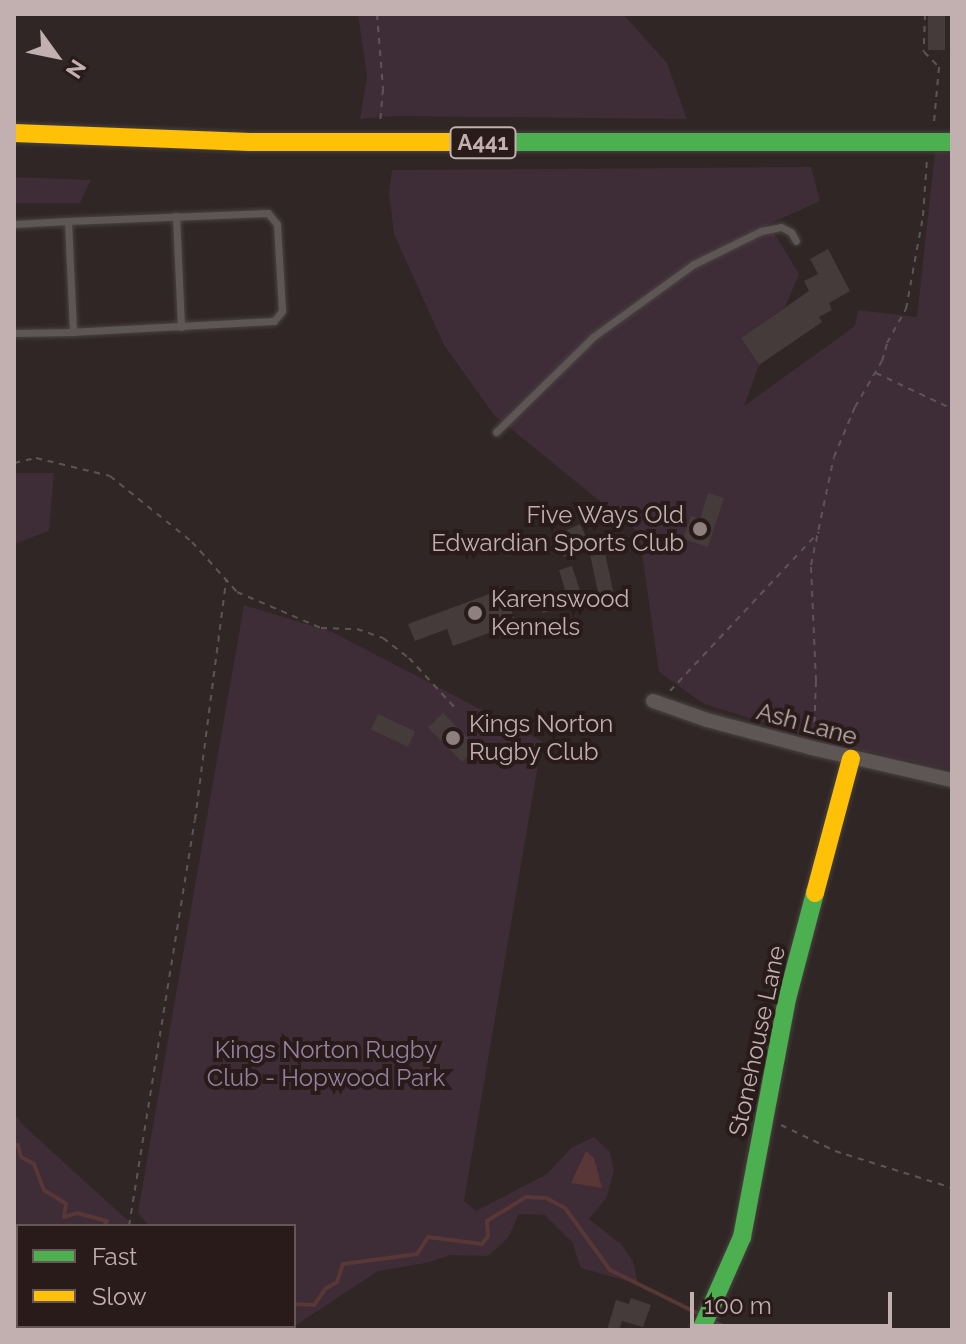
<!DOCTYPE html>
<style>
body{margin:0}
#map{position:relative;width:966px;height:1344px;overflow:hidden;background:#302625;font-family:Raleway,sans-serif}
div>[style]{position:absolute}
.green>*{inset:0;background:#3e2c36}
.water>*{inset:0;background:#583736}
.stream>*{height:4px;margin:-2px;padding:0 2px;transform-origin:2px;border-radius:2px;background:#583736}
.building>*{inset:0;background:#453b3b;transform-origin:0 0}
.path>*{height:2px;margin-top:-1px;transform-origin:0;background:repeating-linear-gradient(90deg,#5d5555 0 6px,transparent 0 12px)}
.roads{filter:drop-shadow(0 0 2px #494241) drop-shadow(0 0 2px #494241)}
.lane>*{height:7px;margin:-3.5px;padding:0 3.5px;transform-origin:3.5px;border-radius:3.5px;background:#5e5555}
.street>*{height:14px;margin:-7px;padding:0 7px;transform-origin:7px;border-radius:7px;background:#5e5555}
.fast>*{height:18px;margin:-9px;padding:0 9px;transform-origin:9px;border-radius:9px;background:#4caf50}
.slow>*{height:18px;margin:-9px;padding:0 9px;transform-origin:9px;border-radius:9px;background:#ffc107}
.dots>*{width:22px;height:22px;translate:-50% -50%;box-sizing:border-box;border:4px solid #291b1a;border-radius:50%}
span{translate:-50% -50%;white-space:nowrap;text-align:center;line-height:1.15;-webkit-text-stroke:8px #291b1a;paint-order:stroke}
.shield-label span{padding:2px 6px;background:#291b1a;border:2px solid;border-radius:6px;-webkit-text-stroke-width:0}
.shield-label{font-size:22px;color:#c1b0af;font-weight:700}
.poi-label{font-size:24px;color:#c1b0af}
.right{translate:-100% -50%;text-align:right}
.left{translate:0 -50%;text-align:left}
.street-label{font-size:24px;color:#c1b0af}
.park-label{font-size:24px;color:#9680a0}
.frame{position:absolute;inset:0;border:16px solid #c1b0af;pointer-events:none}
.legend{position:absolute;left:16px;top:1224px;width:280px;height:104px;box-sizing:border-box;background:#291b1a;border:2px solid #665756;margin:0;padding:10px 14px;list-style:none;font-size:24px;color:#c1b0af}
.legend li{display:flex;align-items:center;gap:16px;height:40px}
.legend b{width:40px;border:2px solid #665756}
.north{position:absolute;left:16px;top:16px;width:80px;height:80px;-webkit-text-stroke:6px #291b1a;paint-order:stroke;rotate:123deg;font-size:22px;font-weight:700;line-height:32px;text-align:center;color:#c1b0af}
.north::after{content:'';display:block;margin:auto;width:28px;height:36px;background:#c1b0af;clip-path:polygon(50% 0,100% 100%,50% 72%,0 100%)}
.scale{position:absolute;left:690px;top:1292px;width:202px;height:36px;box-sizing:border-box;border:4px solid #c1b0af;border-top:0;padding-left:10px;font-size:24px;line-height:28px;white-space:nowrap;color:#c1b0af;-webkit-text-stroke:6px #291b1a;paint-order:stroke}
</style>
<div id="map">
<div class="green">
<i style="clip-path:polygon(358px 14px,623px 14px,667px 63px,687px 119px,394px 116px,360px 119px,367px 76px)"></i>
<i style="clip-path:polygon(935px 152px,952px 153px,952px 770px,826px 742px,704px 704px,659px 672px,639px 533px,494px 415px,444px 345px,394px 234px,389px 192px,392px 170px,811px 167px,820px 201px,769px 224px,799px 274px,785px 307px,741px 338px,759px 365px,744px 406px,855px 326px,858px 310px,917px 317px)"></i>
<i style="clip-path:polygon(14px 177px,91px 180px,80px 203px,14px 203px)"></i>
<i style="clip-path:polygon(14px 473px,54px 473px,49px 531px,14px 544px)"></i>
<i style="clip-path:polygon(244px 605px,332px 632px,542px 741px,464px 1201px,476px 1211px,547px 1174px,571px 1148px,594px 1137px,610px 1152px,614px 1171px,607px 1197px,589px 1219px,621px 1244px,633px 1261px,638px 1284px,581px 1268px,572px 1242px,545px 1215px,519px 1214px,508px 1238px,488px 1256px,450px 1255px,426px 1263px,378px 1271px,296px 1325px,294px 1226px,149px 1226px,138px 1212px)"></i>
<i style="clip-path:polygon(14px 1113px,23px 1125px,134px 1226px,18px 1226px,18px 1234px,14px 1228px)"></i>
</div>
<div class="water">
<i style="clip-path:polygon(586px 1151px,594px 1158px,602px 1188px,571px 1183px)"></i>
</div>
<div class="stream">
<i style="left:14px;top:1145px;width:4px"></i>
<i style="left:18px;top:1145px;width:12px;rotate:76deg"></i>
<i style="left:21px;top:1157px;width:15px;rotate:28deg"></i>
<i style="left:34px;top:1164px;width:28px;rotate:69deg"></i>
<i style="left:44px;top:1190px;width:26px;rotate:32deg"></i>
<i style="left:66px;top:1204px;width:13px;rotate:99deg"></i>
<i style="left:64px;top:1217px;width:14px;rotate:-17deg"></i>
<i style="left:77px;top:1213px;width:31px;rotate:15deg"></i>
<i style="left:107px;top:1221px;width:6px;rotate:121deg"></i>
<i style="left:294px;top:1304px;width:20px;rotate:3deg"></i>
<i style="left:314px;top:1305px;width:19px;rotate:-55deg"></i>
<i style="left:325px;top:1289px;width:14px;rotate:-30deg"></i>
<i style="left:337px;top:1282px;width:19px;rotate:-72deg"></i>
<i style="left:343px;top:1264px;width:75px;rotate:-7.7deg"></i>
<i style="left:417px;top:1254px;width:20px;rotate:-57deg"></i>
<i style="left:428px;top:1237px;width:54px;rotate:7.4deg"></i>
<i style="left:482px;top:1244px;width:10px;rotate:-53deg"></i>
<i style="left:488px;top:1236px;width:15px;rotate:-94deg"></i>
<i style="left:487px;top:1221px;width:46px;rotate:-31.6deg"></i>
<i style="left:526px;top:1197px;width:20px;rotate:3deg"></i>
<i style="left:546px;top:1198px;width:21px;rotate:28deg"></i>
<i style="left:565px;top:1208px;width:77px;rotate:54deg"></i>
<i style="left:610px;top:1270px;width:102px;rotate:26.3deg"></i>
<i style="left:712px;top:1321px;width:22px;rotate:24deg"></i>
</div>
<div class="building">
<i style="left:928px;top:14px;width:17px;height:36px"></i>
<i style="clip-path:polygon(828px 249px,850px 291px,829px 303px,832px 310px,819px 317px,822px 322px,759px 365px,741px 338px,809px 291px,804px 281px,818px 274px,810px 259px)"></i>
<i style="clip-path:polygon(708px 493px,724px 498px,708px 547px,683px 539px,691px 516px,700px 519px)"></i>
<i style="left:580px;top:524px;width:23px;height:28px;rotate:65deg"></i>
<i style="left:605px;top:553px;width:42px;height:15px;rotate:78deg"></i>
<i style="clip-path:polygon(572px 566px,583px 600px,543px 613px,539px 602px,566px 593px,559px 570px)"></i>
<i style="clip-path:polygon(503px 589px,516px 623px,453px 646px,447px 629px,415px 641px,408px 624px)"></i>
<i style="left:443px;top:713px;width:48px;height:21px;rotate:45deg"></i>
<i style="left:378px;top:714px;width:41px;height:17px;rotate:25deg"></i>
<i style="clip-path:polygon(631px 1298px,651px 1305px,643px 1327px,622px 1321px,619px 1330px,607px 1330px,616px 1300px,629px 1304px)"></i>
</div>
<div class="path">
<i style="left:377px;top:14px;width:75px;rotate:85.4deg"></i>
<i style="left:383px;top:89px;width:35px;rotate:95deg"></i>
<i style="left:925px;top:14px;width:38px;rotate:92deg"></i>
<i style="left:924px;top:52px;width:21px;rotate:45deg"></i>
<i style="left:939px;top:67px;width:55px;rotate:95.2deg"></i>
<i style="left:876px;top:373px;width:84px;rotate:25.3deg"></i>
<i style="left:14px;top:463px;width:23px;rotate:-13deg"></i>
<i style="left:36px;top:458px;width:76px;rotate:13.7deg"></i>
<i style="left:110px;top:476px;width:105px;rotate:38.8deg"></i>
<i style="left:192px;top:542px;width:67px;rotate:48deg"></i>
<i style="left:237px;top:592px;width:91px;rotate:23.2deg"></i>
<i style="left:321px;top:628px;width:36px;rotate:2deg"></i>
<i style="left:357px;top:629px;width:28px;rotate:19deg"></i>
<i style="left:383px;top:638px;width:33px;rotate:38deg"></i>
<i style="left:409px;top:658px;width:69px;rotate:47.3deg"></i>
<i style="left:670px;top:691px;width:218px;rotate:-46.9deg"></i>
<i style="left:814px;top:735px;width:54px;rotate:-87.9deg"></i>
<i style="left:816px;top:681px;width:116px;rotate:-92.5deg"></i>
<i style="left:811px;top:565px;width:110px;rotate:-78deg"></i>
<i style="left:834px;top:457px;width:54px;rotate:-67.2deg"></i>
<i style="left:855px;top:407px;width:53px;rotate:-59.6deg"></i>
<i style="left:882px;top:361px;width:19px;rotate:-74deg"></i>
<i style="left:887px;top:343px;width:39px;rotate:-61deg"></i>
<i style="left:906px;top:309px;width:95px;rotate:-79.6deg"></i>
<i style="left:923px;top:216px;width:57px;rotate:-86deg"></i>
<i style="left:781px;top:1125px;width:60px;rotate:25.7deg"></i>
<i style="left:835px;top:1151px;width:123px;rotate:17.5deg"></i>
<i style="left:129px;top:1226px;width:411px;rotate:-80.8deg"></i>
<i style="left:195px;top:820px;width:242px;rotate:-82.6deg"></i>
<i style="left:127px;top:1330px;width:4px;rotate:-76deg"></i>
</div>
<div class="roads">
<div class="lane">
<i style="left:176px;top:216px;width:111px;rotate:87.4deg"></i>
<i style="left:68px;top:221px;width:200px;rotate:-2.3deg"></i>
<i style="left:268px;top:213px;width:14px;rotate:51deg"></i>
<i style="left:277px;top:224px;width:87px;rotate:86.7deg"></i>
<i style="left:282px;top:311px;width:13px;rotate:129deg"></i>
<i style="left:274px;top:321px;width:201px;rotate:176.9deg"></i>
<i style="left:14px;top:224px;width:54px;rotate:-3.2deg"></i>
<i style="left:68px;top:221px;width:111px;rotate:87.4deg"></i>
<i style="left:73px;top:332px;width:59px;rotate:179deg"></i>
<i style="left:496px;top:432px;width:136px;rotate:-44.4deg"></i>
<i style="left:593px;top:337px;width:125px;rotate:-35.9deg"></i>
<i style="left:694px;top:264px;width:75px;rotate:-26.2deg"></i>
<i style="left:761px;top:231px;width:20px;rotate:-11deg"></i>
<i style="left:781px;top:227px;width:11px;rotate:27deg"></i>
<i style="left:791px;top:232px;width:10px;rotate:61deg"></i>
</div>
<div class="street">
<i style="left:653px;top:701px;width:57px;rotate:19.4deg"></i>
<i style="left:707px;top:720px;width:109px;rotate:14.9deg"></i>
<i style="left:812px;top:748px;width:144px;rotate:12.9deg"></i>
</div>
<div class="fast">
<i style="left:504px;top:142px;width:448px"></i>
<i style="left:701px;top:1330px;width:102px;rotate:-66.2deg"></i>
<i style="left:742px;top:1237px;width:242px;rotate:-79.3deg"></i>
<i style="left:787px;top:999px;width:110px;rotate:-75.2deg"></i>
</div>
<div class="slow">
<i style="left:14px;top:133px;width:236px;rotate:2.2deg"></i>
<i style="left:250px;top:142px;width:254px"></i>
<i style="left:815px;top:893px;width:139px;rotate:-75deg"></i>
</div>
</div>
<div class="dots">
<i style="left:700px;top:529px;background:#8e807f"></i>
<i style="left:475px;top:613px;background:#8e807f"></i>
<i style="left:453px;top:738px;background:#8e807f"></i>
</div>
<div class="shield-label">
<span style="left:483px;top:143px">A441</span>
</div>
<div class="poi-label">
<span class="right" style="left:684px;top:529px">Five Ways Old<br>Edwardian Sports Club</span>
<span class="left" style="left:491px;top:613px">Karenswood<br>Kennels</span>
<span class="left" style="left:469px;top:738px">Kings Norton<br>Rugby Club</span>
</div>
<div class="street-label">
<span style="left:807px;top:724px;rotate:15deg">Ash Lane</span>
<span style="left:757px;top:1041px;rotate:-78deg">Stonehouse Lane</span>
</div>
<div class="park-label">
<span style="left:326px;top:1064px">Kings Norton Rugby<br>Club - Hopwood Park</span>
</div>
<div class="frame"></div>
<ul class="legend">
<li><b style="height:10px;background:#4caf50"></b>Fast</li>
<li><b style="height:10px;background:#ffc107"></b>Slow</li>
</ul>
<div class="north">N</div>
<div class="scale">100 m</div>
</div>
